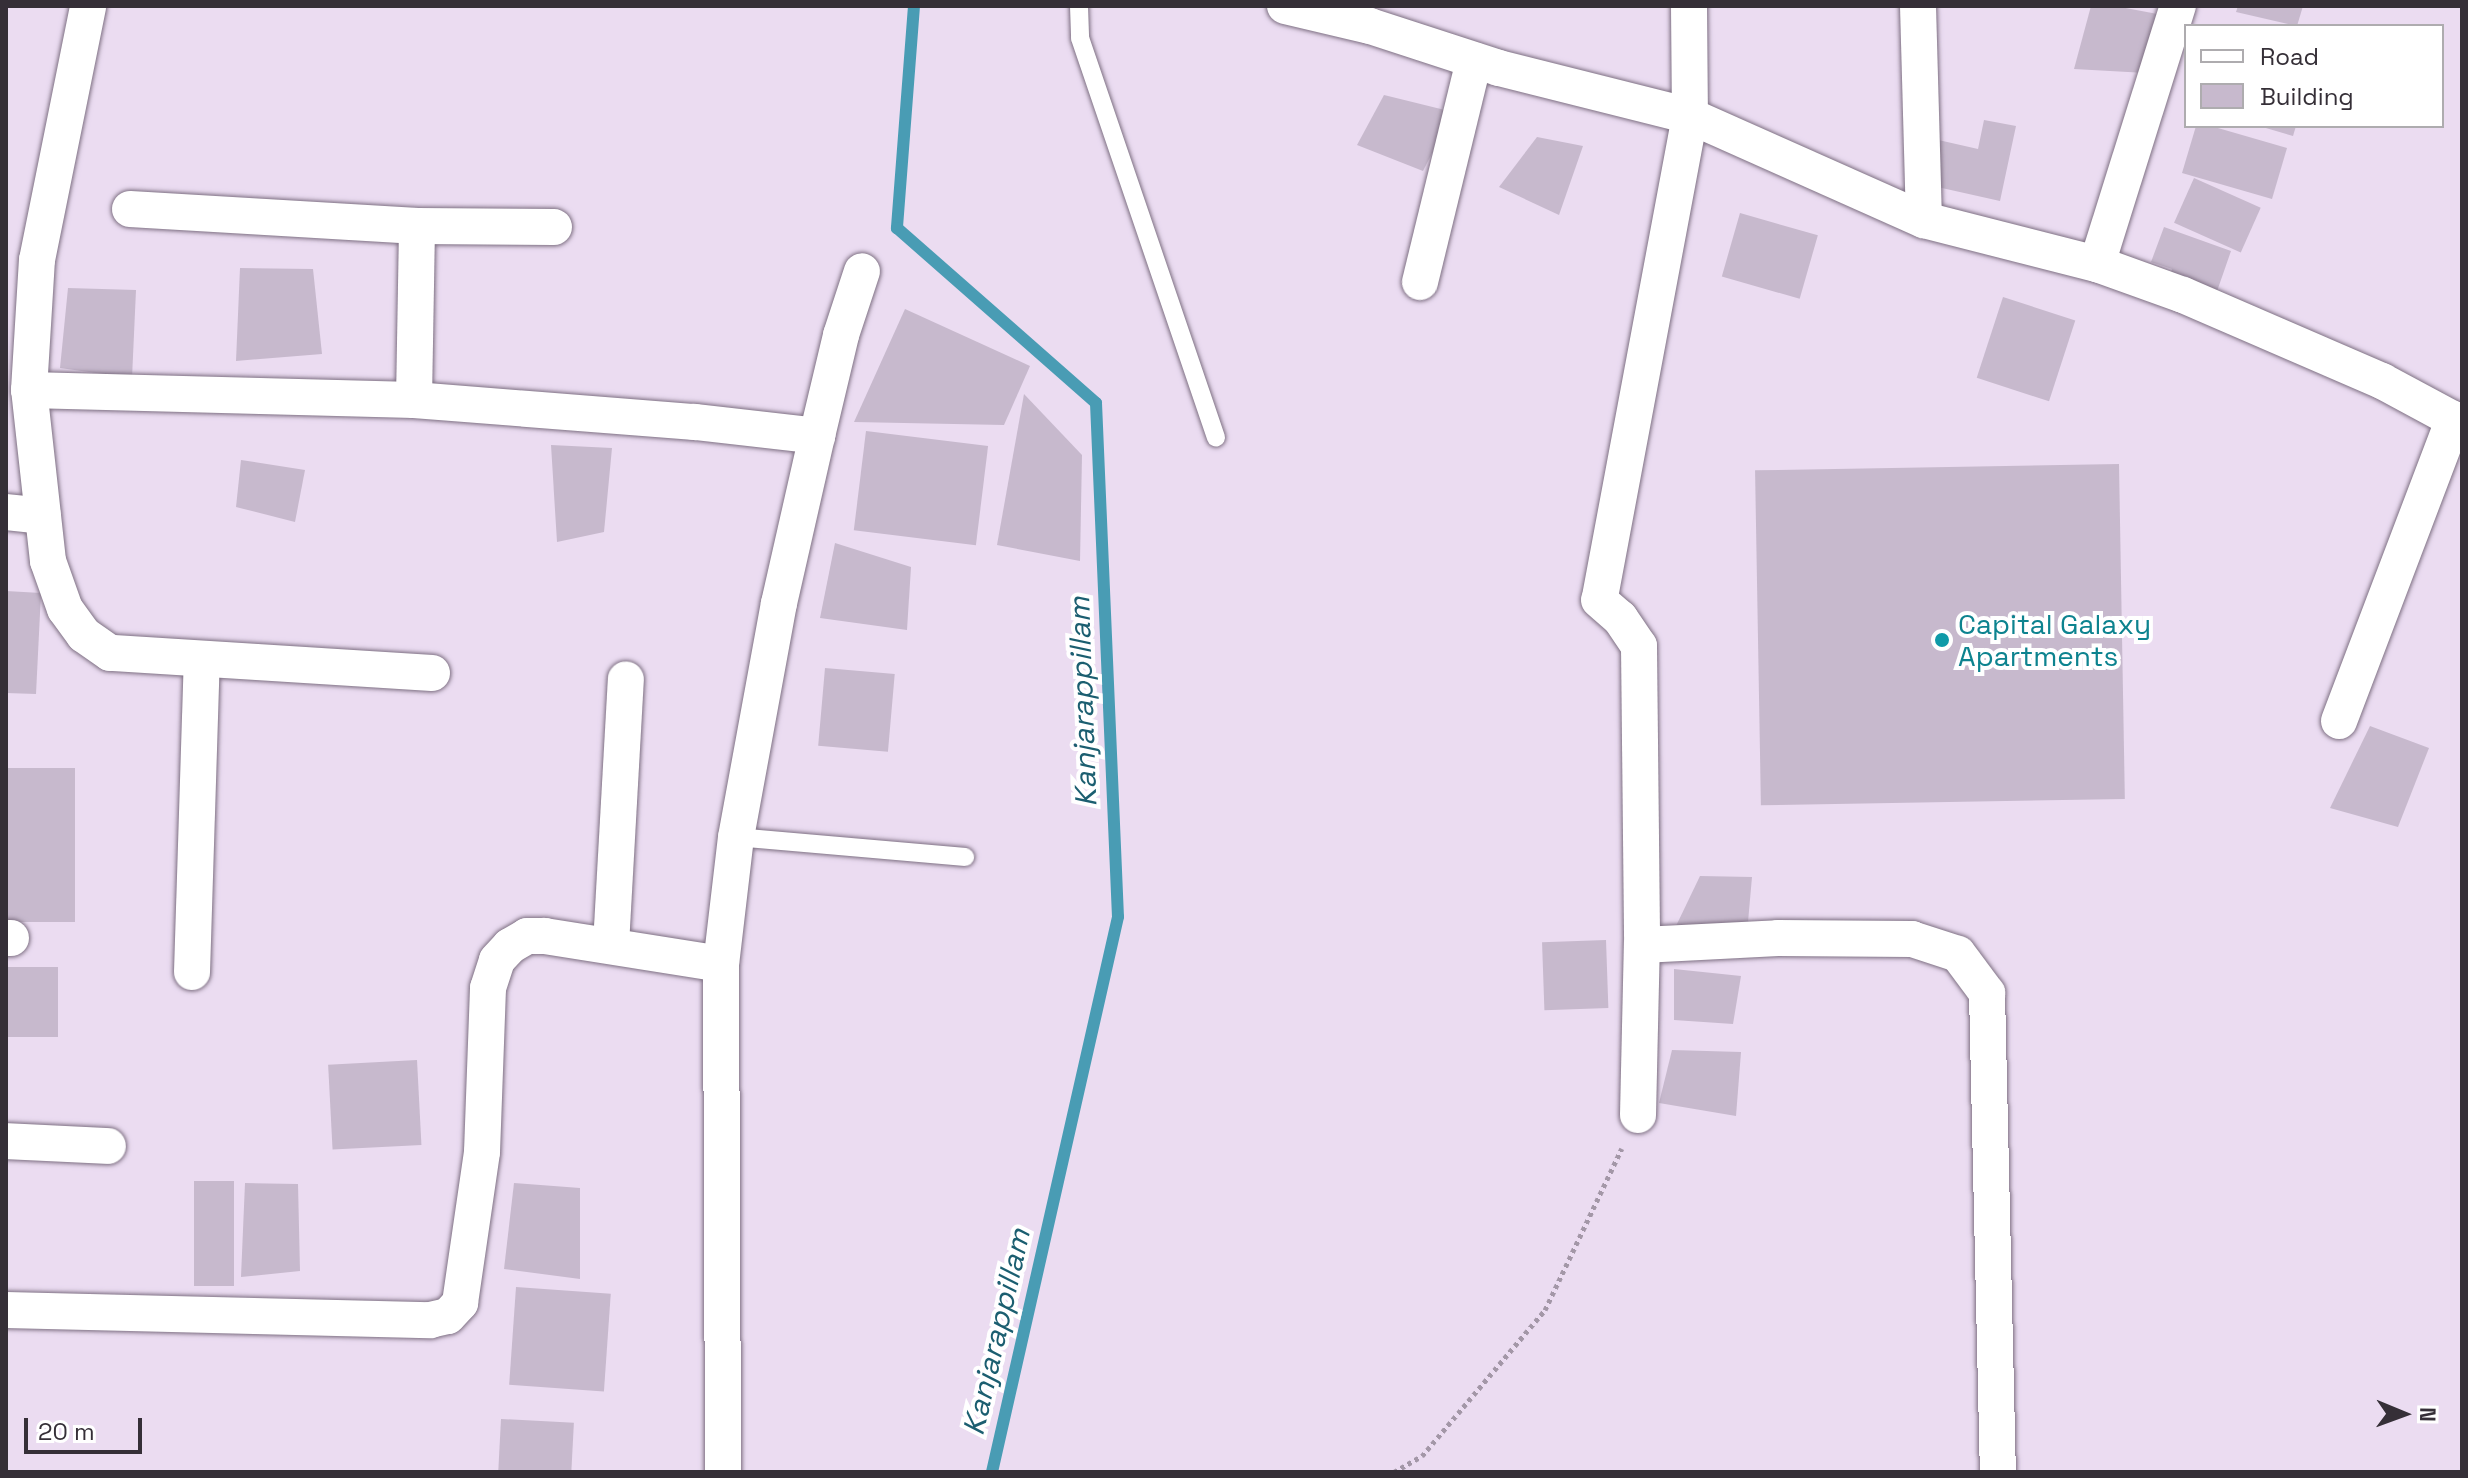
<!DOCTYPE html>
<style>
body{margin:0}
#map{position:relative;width:2468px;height:1478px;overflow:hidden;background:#ebdcf1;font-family:"Space Grotesk",sans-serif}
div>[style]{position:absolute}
.stream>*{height:12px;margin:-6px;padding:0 6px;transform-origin:6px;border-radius:6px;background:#499cb4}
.building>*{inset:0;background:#c7b9cd;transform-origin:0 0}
.path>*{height:5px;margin-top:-2.5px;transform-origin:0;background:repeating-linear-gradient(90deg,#a397a7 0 4px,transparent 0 8px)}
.roads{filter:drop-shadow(0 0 2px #7e7083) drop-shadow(0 0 2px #7e7083)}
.lane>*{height:18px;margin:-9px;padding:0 9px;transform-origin:9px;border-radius:9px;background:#fff}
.street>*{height:36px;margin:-18px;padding:0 18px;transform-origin:18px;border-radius:18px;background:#fff}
.dots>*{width:22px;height:22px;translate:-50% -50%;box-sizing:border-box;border:4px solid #fff;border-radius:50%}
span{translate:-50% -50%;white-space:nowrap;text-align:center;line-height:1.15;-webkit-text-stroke:8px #fff;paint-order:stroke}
.culture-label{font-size:28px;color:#0d838f}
.left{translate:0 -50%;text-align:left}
.water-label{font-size:30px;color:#1b5e70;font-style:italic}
.frame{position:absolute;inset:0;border:8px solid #352f37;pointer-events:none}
.legend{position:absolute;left:2184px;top:24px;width:260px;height:104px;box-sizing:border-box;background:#fff;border:2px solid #aeacaf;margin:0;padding:10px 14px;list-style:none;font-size:24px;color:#352f37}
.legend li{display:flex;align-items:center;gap:16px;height:40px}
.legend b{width:40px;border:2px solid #aeacaf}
.north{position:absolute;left:2364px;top:1374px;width:80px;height:80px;-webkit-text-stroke:6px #fff;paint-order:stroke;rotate:91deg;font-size:22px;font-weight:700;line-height:32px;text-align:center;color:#352f37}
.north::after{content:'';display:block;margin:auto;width:28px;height:36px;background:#352f37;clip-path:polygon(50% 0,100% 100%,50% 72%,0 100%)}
.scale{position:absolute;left:24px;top:1418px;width:118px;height:36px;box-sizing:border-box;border:4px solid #352f37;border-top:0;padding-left:10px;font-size:24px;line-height:28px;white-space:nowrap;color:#352f37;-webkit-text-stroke:6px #fff;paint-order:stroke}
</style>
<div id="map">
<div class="stream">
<i style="left:914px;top:6px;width:223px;rotate:94.4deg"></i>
<i style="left:897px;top:228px;width:265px;rotate:41.3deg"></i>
<i style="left:1096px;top:403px;width:514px;rotate:87.55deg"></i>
<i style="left:1118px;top:917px;width:569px;rotate:102.79deg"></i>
</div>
<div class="building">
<i style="clip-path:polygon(2091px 6px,2115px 6px,2168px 16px,2146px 73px,2074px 69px)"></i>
<i style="clip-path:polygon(2238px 6px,2303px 6px,2297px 26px,2236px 12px)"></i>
<i style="clip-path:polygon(1384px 95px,1453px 112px,1423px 171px,1357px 145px)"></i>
<i style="clip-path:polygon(1984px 120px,2016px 126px,2000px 201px,1924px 184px,1934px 139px,1978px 149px)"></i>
<i style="clip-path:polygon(2196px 126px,2211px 126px,2287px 148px,2272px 199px,2182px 173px)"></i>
<i style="clip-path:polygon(2259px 126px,2296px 126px,2293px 136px)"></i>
<i style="clip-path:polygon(1537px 137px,1583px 146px,1559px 215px,1499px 187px)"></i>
<i style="left:2194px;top:178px;width:73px;height:49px;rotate:24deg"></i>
<i style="left:1740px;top:213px;width:81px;height:66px;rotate:16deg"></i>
<i style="clip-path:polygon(2164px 227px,2231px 251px,2214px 300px,2167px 283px,2172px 269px,2151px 262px)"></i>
<i style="clip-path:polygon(240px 268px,313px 269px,322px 354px,236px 361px)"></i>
<i style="clip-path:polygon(68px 288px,136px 290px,132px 378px,60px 368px)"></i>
<i style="left:2003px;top:297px;width:76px;height:85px;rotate:18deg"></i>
<i style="clip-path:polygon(905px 309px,1030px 366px,1004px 425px,854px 422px)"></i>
<i style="clip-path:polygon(1024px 394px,1082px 455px,1080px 561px,997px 545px)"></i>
<i style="left:866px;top:431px;width:123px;height:100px;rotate:7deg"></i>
<i style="clip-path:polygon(551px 445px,612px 448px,604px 532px,557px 542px)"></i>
<i style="clip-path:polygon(241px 460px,305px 470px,295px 522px,236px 507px)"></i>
<i style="left:2119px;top:464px;width:335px;height:364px;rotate:89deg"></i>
<i style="clip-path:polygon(835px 543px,911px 567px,907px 630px,820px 618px)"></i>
<i style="clip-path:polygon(6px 591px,41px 593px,36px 694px,6px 693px)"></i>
<i style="left:825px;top:668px;width:70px;height:78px;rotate:5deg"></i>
<i style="clip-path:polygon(2370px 726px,2429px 748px,2398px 827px,2330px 808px)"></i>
<i style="left:6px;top:768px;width:69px;height:154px"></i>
<i style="clip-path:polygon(1700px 876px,1752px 877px,1748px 922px,1676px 926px)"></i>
<i style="left:1606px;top:940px;width:68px;height:64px;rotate:88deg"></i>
<i style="left:6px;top:967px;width:52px;height:70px"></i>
<i style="clip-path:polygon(1674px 969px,1741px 976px,1733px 1024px,1674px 1020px)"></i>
<i style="clip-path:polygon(1672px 1050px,1741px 1052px,1736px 1116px,1659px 1103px)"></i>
<i style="left:417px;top:1060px;width:85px;height:89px;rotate:87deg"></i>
<i style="left:194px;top:1181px;width:40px;height:105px"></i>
<i style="clip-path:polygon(245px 1183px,298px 1184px,300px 1271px,241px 1277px)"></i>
<i style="clip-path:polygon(514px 1183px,580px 1188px,580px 1279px,504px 1269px)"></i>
<i style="left:516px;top:1287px;width:95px;height:98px;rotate:4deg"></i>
<i style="left:501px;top:1419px;width:73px;height:53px;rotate:3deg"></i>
</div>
<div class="path">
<i style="left:1394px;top:1472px;width:32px;rotate:-30deg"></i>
<i style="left:1422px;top:1456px;width:191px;rotate:-49.9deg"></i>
<i style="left:1545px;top:1310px;width:179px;rotate:-64.6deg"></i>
</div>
<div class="roads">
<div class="lane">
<i style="left:1079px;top:6px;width:32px;rotate:88deg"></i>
<i style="left:1080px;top:38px;width:422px;rotate:71.2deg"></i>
<i style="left:736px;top:837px;width:230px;rotate:5deg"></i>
</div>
<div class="street">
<i style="left:1285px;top:6px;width:87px;rotate:13.2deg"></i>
<i style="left:1370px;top:26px;width:136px;rotate:18deg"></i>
<i style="left:1499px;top:68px;width:197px;rotate:14.1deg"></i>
<i style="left:1690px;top:116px;width:492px;rotate:100.6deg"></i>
<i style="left:1599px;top:600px;width:28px;rotate:41deg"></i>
<i style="left:1620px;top:618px;width:34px;rotate:56deg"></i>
<i style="left:1639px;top:646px;width:299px;rotate:89.4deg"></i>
<i style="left:1642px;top:945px;width:136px;rotate:-2.9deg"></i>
<i style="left:1778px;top:938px;width:134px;rotate:0.4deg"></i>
<i style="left:1912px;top:939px;width:48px;rotate:18.1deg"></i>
<i style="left:1958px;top:954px;width:49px;rotate:53.4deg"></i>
<i style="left:1987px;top:993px;width:479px;rotate:88.7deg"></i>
<i style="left:1689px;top:6px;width:110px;rotate:89.5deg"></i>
<i style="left:1690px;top:116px;width:256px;rotate:24deg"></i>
<i style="left:1924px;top:220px;width:179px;rotate:14.3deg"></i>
<i style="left:2097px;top:264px;width:91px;rotate:19.8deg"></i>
<i style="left:2183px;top:295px;width:217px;rotate:23.4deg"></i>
<i style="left:2382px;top:381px;width:91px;rotate:28.3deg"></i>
<i style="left:1918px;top:6px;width:214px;rotate:88.4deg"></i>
<i style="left:130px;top:209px;width:288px;rotate:3.4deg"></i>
<i style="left:417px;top:226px;width:137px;rotate:0.4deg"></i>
<i style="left:2097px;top:264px;width:270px;rotate:-72.6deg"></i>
<i style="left:1420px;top:282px;width:228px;rotate:-76.3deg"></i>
<i style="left:29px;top:390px;width:130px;rotate:-86.5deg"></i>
<i style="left:37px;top:260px;width:259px;rotate:-78.6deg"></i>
<i style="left:414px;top:400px;width:174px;rotate:-89deg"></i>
<i style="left:817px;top:436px;width:104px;rotate:-76.6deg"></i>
<i style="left:841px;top:335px;width:67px;rotate:-71.8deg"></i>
<i style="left:6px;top:512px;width:37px;rotate:6deg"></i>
<i style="left:432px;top:673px;width:323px;rotate:-176.4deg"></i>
<i style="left:110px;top:653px;width:32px;rotate:-145deg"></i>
<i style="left:84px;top:635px;width:32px;rotate:-126deg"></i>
<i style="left:65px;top:609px;width:51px;rotate:-109.5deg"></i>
<i style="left:48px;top:561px;width:172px;rotate:-96.3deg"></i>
<i style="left:29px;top:390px;width:385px;rotate:1.5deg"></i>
<i style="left:414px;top:400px;width:282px;rotate:4.5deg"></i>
<i style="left:695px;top:422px;width:123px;rotate:6.5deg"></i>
<i style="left:817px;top:436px;width:171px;rotate:102.8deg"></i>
<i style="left:779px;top:603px;width:238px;rotate:100.4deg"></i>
<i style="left:736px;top:837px;width:128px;rotate:96.7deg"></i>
<i style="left:721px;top:964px;width:508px;rotate:89.77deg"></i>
<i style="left:2339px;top:721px;width:323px;rotate:-69.2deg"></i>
<i style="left:6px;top:938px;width:5px"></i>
<i style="left:611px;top:945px;width:266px;rotate:-86.8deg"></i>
<i style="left:192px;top:972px;width:311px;rotate:-88.2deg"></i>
<i style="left:1638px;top:1115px;width:170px;rotate:-88.7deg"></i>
<i style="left:6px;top:1141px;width:102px;rotate:2.8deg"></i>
<i style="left:6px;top:1310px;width:424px;rotate:1.4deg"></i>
<i style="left:430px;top:1320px;width:18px;rotate:-13deg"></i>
<i style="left:448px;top:1316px;width:18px;rotate:-47deg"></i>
<i style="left:460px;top:1303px;width:153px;rotate:-81.7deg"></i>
<i style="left:482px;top:1152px;width:164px;rotate:-87.9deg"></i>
<i style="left:488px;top:988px;width:29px;rotate:-72deg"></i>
<i style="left:497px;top:960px;width:19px;rotate:-47deg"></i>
<i style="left:510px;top:946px;width:20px;rotate:-30deg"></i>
<i style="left:527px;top:936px;width:18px"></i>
<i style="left:545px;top:936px;width:178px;rotate:9deg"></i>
</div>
</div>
<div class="dots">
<i style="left:1942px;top:640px;background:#0f9aa8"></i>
</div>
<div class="culture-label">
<span class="left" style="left:1958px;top:640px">Capital Galaxy<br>Apartments</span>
</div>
<div class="water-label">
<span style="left:1083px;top:702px;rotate:-92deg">Kanjarappillam</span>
<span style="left:997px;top:1332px;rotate:-77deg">Kanjarappillam</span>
</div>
<div class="frame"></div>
<ul class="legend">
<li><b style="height:10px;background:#fff"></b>Road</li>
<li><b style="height:22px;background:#c7b9cd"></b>Building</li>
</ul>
<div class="north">N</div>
<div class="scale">20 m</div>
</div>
